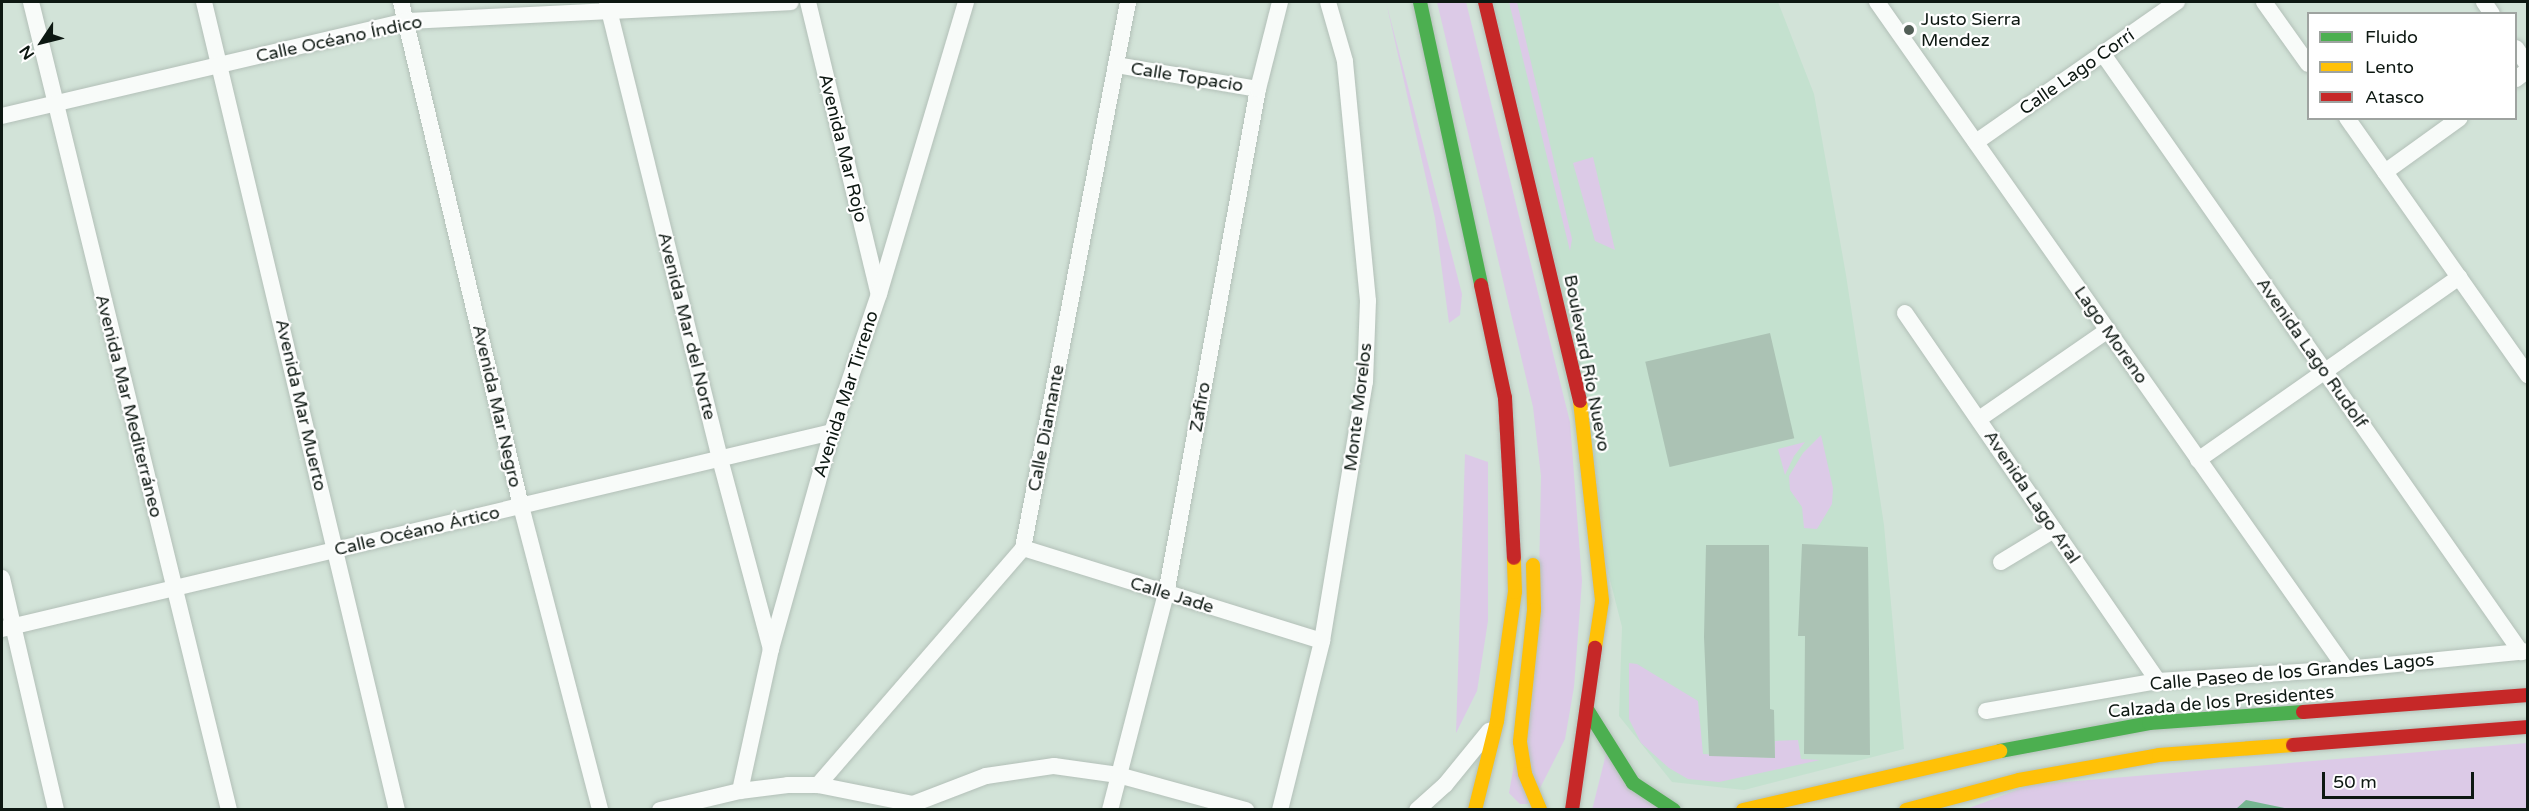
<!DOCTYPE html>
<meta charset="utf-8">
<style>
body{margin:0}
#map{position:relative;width:2529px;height:811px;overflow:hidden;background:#d2e3d8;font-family:"Varela Round",sans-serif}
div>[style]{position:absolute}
.built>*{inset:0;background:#c4e1cf}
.green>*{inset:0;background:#dccae7}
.water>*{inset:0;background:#76b591}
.building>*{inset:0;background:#abc2b4;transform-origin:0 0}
.roads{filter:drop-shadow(0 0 2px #b3c0b8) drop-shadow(0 0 2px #b3c0b8)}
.street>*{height:16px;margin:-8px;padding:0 8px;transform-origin:8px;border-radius:8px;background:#f8fbf9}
.fast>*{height:14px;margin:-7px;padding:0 7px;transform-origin:7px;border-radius:7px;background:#4caf50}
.slow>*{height:14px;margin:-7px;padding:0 7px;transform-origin:7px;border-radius:7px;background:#ffc107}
.jam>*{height:14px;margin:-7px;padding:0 7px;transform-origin:7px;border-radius:7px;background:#c62828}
.dots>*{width:16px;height:16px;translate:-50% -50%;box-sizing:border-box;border:3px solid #fff;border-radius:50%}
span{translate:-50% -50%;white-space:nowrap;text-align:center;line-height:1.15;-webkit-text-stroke:4.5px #fff;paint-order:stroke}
.poi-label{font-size:18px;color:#0d1812}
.left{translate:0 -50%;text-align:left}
.street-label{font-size:18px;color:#0d1812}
.frame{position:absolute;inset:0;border:3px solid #0d1812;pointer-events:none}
.legend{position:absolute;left:2307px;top:12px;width:210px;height:108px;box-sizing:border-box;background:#fff;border:2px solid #9ea3a0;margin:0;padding:8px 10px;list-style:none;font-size:18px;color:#0d1812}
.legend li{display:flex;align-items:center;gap:12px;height:30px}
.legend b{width:30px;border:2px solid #9ea3a0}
.north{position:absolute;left:12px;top:12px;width:60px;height:60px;-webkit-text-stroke:4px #fff;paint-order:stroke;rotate:235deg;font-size:16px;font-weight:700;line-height:24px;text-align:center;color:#0d1812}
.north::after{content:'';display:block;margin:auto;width:21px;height:27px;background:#0d1812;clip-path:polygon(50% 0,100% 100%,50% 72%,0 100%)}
.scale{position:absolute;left:2322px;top:772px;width:152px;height:27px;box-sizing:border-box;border:3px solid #0d1812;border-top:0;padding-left:8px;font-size:18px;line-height:21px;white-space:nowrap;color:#0d1812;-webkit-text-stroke:4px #fff;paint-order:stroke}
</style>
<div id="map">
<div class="built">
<i style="clip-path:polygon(1485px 2px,1778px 2px,1814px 94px,1846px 275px,1884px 525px,1904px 749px,1744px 790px,1672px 782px,1619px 716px,1622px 627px,1595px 521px)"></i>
</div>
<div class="green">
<i style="clip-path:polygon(1386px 2px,1462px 294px,1460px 315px,1449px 323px,1435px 218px)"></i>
<i style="clip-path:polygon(1437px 2px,1466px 2px,1570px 422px,1582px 581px,1574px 687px,1565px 739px,1535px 798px,1527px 804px,1520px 804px,1509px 793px,1538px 630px,1541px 476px,1533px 407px)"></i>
<i style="clip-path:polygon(1509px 2px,1517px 2px,1572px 239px,1570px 251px)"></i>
<i style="clip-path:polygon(1593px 157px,1615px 250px,1595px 241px,1573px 163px)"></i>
<i style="clip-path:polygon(1821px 435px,1833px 488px,1832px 504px,1817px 529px,1804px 528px,1802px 507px,1790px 490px,1789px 476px,1803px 453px)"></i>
<i style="clip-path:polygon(1805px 442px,1794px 456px,1785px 475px,1778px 449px)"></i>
<i style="clip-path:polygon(1465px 454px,1488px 462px,1488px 621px,1477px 691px,1456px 733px)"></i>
<i style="clip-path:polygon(1629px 663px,1637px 664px,1698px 701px,1703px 754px,1775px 758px,1775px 741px,1798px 740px,1801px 759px,1820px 760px,1719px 782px,1688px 779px,1669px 768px,1641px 743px,1629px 719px)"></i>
<i style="clip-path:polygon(2527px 743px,2527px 809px,1964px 810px,2030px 785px)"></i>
<i style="clip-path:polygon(1606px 754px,1665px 810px,1592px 810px)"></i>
</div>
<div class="water">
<i style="clip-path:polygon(2246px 800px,2289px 809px,2236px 809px)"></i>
</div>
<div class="building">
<i style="left:1770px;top:333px;width:108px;height:128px;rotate:77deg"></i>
<i style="clip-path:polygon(1802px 544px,1868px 547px,1870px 755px,1804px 754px,1805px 636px,1798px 636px)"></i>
<i style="clip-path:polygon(1706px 545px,1769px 545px,1770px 709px,1774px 710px,1775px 758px,1709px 756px,1704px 637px)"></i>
</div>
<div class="roads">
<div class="street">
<i style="left:31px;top:2px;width:832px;rotate:76.23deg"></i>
<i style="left:204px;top:2px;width:831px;rotate:76.57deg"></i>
<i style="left:401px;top:2px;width:518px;rotate:76.61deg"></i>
<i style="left:521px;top:506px;width:314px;rotate:75.4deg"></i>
<i style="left:607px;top:2px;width:471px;rotate:76.1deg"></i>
<i style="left:720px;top:459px;width:197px;rotate:75deg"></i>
<i style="left:808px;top:2px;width:298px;rotate:76.4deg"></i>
<i style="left:1877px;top:2px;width:815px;rotate:54.89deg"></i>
<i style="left:2264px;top:2px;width:76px;rotate:54.6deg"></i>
<i style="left:2484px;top:2px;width:14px;rotate:56deg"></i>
<i style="left:2516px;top:48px;width:22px;rotate:56deg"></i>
<i style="left:2103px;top:54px;width:730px;rotate:55.05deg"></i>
<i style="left:1116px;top:65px;width:144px;rotate:9.6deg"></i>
<i style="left:2516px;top:79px;width:15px;rotate:-37deg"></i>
<i style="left:2px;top:116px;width:415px;rotate:-13.2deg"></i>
<i style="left:406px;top:21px;width:385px;rotate:-2.8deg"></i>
<i style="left:2347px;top:118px;width:315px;rotate:54.9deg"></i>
<i style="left:1976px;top:142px;width:245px;rotate:-34.9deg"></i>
<i style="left:2385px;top:172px;width:92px;rotate:-35.8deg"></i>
<i style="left:1905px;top:313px;width:447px;rotate:55.5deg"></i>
<i style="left:1979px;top:419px;width:157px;rotate:-34.6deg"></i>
<i style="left:2198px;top:460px;width:319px;rotate:-35deg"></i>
<i style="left:1023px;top:548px;width:313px;rotate:17.3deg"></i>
<i style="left:2001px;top:562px;width:62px;rotate:-31.1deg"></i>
<i style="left:2px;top:578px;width:238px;rotate:76.9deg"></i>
<i style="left:2px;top:629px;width:853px;rotate:-13.35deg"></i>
<i style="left:1986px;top:711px;width:175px;rotate:-9.9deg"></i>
<i style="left:2158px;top:681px;width:188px;rotate:-3.7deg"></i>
<i style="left:2346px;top:669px;width:183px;rotate:-5.6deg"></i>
<i style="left:818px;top:785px;width:313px;rotate:-49.1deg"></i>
<i style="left:1023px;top:548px;width:556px;rotate:-79.11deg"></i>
<i style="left:740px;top:791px;width:145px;rotate:-77.7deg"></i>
<i style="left:771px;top:649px;width:225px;rotate:-74.3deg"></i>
<i style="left:832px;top:432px;width:146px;rotate:-71.2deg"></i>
<i style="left:879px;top:294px;width:305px;rotate:-73.4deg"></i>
<i style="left:660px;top:810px;width:82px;rotate:-13.4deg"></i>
<i style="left:740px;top:791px;width:48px;rotate:-7.1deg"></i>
<i style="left:788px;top:785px;width:30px"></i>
<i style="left:818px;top:785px;width:97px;rotate:11.3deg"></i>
<i style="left:913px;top:804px;width:78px;rotate:-21deg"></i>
<i style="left:986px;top:776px;width:69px;rotate:-8.4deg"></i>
<i style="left:1054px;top:766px;width:65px;rotate:8deg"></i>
<i style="left:1118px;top:775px;width:133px;rotate:15.3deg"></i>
<i style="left:1110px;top:810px;width:223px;rotate:-75.5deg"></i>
<i style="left:1166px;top:594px;width:513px;rotate:-79.68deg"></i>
<i style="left:1258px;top:89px;width:90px;rotate:-75.8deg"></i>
<i style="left:1280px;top:810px;width:174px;rotate:-76deg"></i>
<i style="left:1322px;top:641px;width:263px;rotate:-80.6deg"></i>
<i style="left:1365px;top:382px;width:81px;rotate:-87.9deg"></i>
<i style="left:1368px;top:301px;width:241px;rotate:-95.5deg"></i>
<i style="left:1345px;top:61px;width:61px;rotate:-106.1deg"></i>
<i style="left:1417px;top:810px;width:38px;rotate:-42deg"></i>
<i style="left:1445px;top:785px;width:70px;rotate:-50.8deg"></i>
</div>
<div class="fast">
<i style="left:1420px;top:2px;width:289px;rotate:77.8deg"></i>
<i style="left:1588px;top:711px;width:85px;rotate:58deg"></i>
<i style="left:1633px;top:783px;width:49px;rotate:33.4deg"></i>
<i style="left:2000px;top:751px;width:152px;rotate:-10.6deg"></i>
<i style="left:2149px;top:723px;width:154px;rotate:-4.1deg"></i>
</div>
<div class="slow">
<i style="left:1580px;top:401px;width:201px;rotate:83.7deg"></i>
<i style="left:1602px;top:601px;width:48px;rotate:98.5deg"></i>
<i style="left:1533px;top:565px;width:45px;rotate:88.7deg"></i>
<i style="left:1534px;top:610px;width:133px;rotate:96.1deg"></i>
<i style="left:1520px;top:742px;width:32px;rotate:81deg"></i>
<i style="left:1525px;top:774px;width:39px;rotate:67deg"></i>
<i style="left:1475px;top:810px;width:92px;rotate:-76.1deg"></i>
<i style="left:1497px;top:721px;width:130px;rotate:-82.1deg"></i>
<i style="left:1515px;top:592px;width:34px;rotate:-92deg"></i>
<i style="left:1743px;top:810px;width:264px;rotate:-12.9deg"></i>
<i style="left:1906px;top:810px;width:117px;rotate:-14.9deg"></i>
<i style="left:2019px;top:780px;width:142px;rotate:-10.1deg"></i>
<i style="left:2159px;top:755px;width:134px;rotate:-4.3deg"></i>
</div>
<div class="jam">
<i style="left:1485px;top:2px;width:410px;rotate:76.6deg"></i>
<i style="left:1481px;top:285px;width:116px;rotate:78deg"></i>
<i style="left:1505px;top:398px;width:160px;rotate:86.8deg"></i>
<i style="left:2303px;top:712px;width:226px;rotate:-4.3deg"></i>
<i style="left:2293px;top:745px;width:236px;rotate:-4.4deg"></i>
<i style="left:1572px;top:810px;width:164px;rotate:-81.9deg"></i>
</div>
</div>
<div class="dots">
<i style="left:1909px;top:30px;background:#525f57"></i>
</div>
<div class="poi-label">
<span class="left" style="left:1921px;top:30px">Justo Sierra<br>Mendez</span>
</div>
<div class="street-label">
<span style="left:339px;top:39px;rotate:-12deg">Calle Océano Índico</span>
<span style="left:2077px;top:72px;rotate:-35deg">Calle Lago Corrí</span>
<span style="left:1187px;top:77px;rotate:9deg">Calle Topacio</span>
<span style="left:843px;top:148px;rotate:76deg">Avenida Mar Rojo</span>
<span style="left:687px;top:326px;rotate:76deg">Avenida Mar del Norte</span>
<span style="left:2111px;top:335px;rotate:55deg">Lago Moreno</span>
<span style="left:2312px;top:353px;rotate:55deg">Avenida Lago Rudolf</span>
<span style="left:1587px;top:363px;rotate:79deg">Boulevard Río Nuevo</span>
<span style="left:846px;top:394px;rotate:-72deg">Avenida Mar Tirreno</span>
<span style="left:301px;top:405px;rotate:77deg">Avenida Mar Muerto</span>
<span style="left:129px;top:406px;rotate:76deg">Avenida Mar Mediterráneo</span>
<span style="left:497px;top:406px;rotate:77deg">Avenida Mar Negro</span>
<span style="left:1200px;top:407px;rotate:-80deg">Zafiro</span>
<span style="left:1358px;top:407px;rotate:-83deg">Monte Morelos</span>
<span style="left:1046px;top:428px;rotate:-79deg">Calle Diamante</span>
<span style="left:2032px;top:497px;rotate:56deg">Avenida Lago Aral</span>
<span style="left:417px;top:531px;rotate:-13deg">Calle Océano Ártico</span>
<span style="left:1172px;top:595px;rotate:17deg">Calle Jade</span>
<span style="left:2292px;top:672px;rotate:-5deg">Calle Paseo de los Grandes Lagos</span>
<span style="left:2221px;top:702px;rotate:-5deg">Calzada de los Presidentes</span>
</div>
<div class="frame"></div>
<ul class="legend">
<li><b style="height:8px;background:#4caf50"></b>Fluido</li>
<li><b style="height:8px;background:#ffc107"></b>Lento</li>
<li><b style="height:8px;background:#c62828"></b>Atasco</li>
</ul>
<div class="north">N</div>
<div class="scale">50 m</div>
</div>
